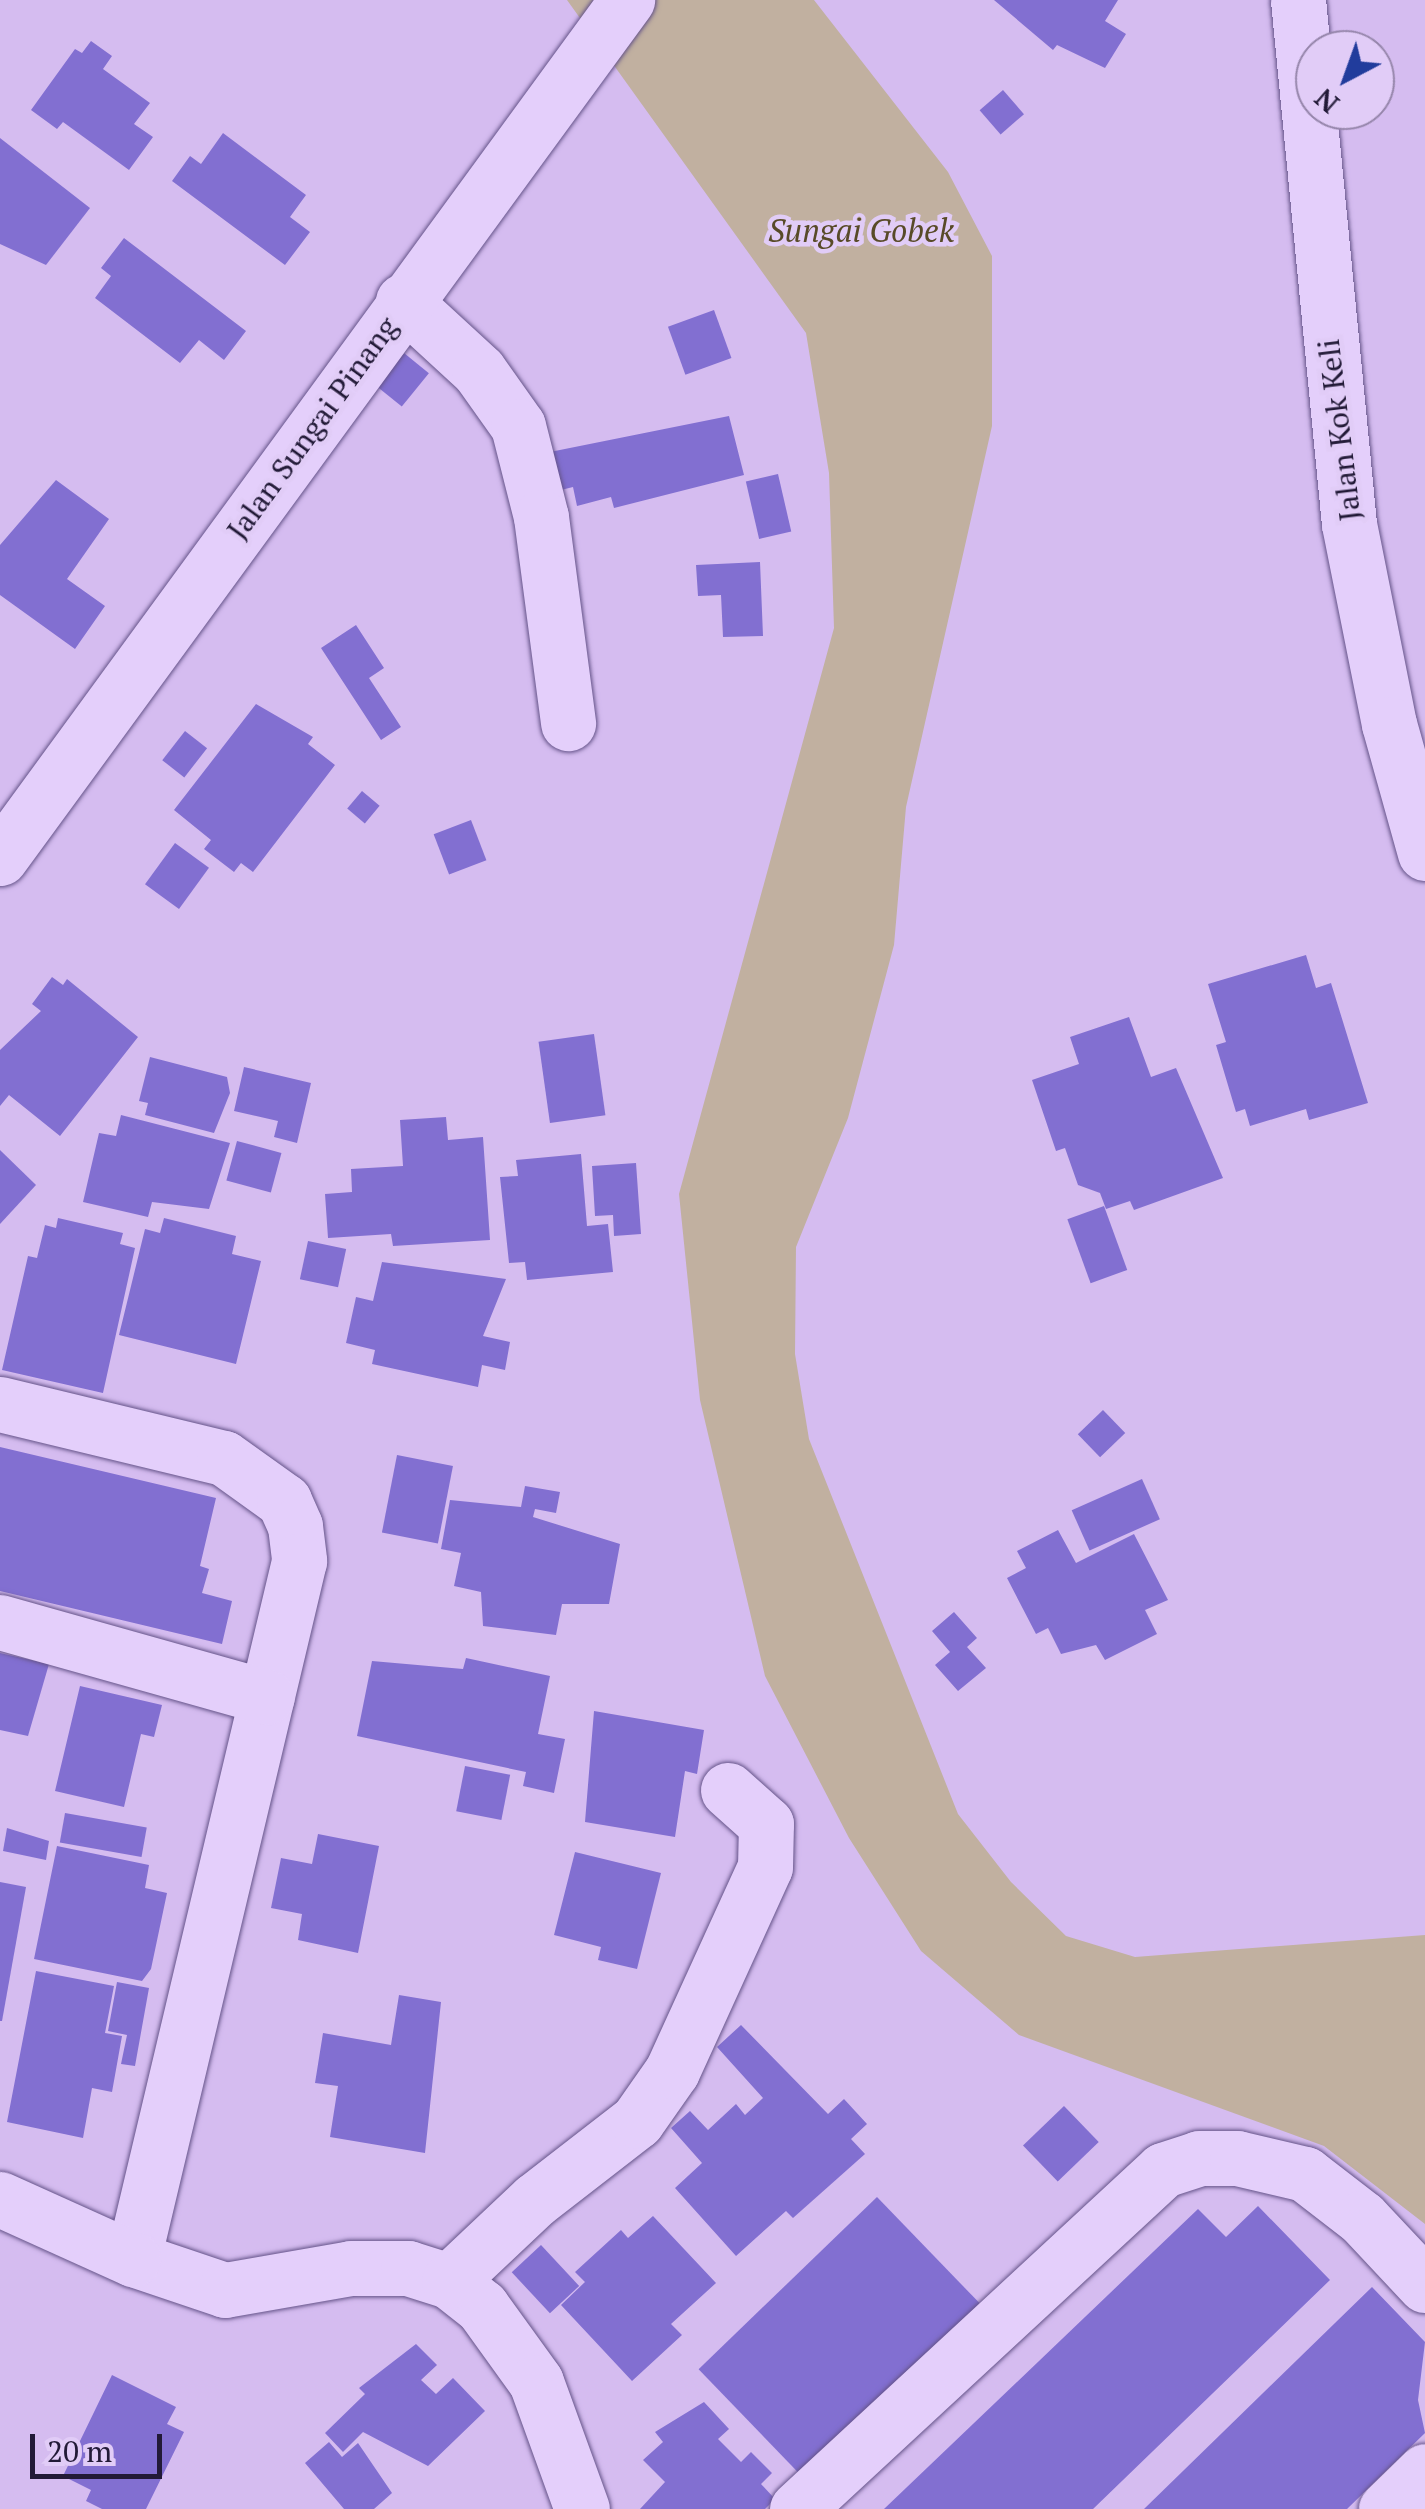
<!DOCTYPE html>
<style>
body{margin:0}
#map{position:relative;width:1425px;height:2509px;overflow:hidden;background:#d5bcf0;font-family:"PT Serif",serif}
div>[style]{position:absolute}
.water>*{inset:0;background:#c1b0a0}
.building>*{inset:0;background:#826fd1;transform-origin:0 0}
.roads{filter:drop-shadow(0 0 2px #655489) drop-shadow(0 0 2px #655489)}
.minor>*{height:55px;margin:-27.5px;padding:0 27.5px;transform-origin:27.5px;border-radius:27.5px;background:#e4cffb}
span{translate:-50% -50%;white-space:nowrap;text-align:center;line-height:1.15;-webkit-text-stroke:9px #e1ccf7;paint-order:stroke}
.street-label{font-size:30px;color:#221a37}
.water-label{font-size:32px;color:#584a28;font-style:italic}
.north{position:absolute;left:1295px;top:30px;width:100px;height:100px;box-sizing:border-box;background:#e1ccf7;border:2px solid #9585aa;border-radius:50%;rotate:221deg;font-size:28px;font-weight:700;line-height:40px;text-align:center;color:#221a37}
.north::after{content:'';display:block;margin:auto;width:35px;height:45px;background:#213c9c;clip-path:polygon(50% 0,100% 100%,50% 72%,0 100%)}
.scale{position:absolute;left:30px;top:2434px;width:132px;height:45px;box-sizing:border-box;border:5px solid #221a37;border-top:0;padding-left:12px;font-size:30px;line-height:35px;white-space:nowrap;color:#221a37;-webkit-text-stroke:8px #e1ccf7;paint-order:stroke}
</style>
<div id="map">
<div class="water">
<i style="clip-path:polygon(567px 0,814px 0,948px 172px,992px 256px,992px 426px,906px 807px,894px 945px,848px 1118px,796px 1247px,795px 1354px,809px 1439px,958px 1814px,1011px 1882px,1066px 1936px,1135px 1957px,1425px 1935px,1425px 2224px,1324px 2146px,1019px 2035px,921px 1951px,849px 1838px,765px 1676px,700px 1400px,679px 1194px,834px 628px,829px 473px,806px 333px)"></i>
</div>
<div class="building">
<i style="clip-path:polygon(994px 0,1118px 0,1105px 21px,1126px 34px,1105px 68px,1057px 45px,1053px 50px)"></i>
<i style="clip-path:polygon(91px 41px,112px 56px,103px 69px,150px 103px,134px 124px,153px 137px,129px 170px,63px 122px,57px 129px,31px 110px,75px 49px,82px 53px)"></i>
<i style="left:1003px;top:90px;width:32px;height:31px;rotate:49deg"></i>
<i style="clip-path:polygon(223px 133px,306px 195px,290px 217px,310px 232px,285px 265px,172px 181px,190px 156px,201px 164px)"></i>
<i style="clip-path:polygon(0 138px,90px 208px,46px 265px,0 244px)"></i>
<i style="clip-path:polygon(124px 238px,246px 331px,224px 360px,199px 340px,180px 363px,95px 298px,111px 276px,101px 268px)"></i>
<i style="left:714px;top:310px;width:51px;height:49px;rotate:70deg"></i>
<i style="left:404px;top:353px;width:32px;height:43px;rotate:39deg"></i>
<i style="clip-path:polygon(729px 416px,744px 475px,614px 508px,611px 497px,577px 506px,573px 487px,545px 494px,535px 455px)"></i>
<i style="left:778px;top:474px;width:59px;height:33px;rotate:77deg"></i>
<i style="clip-path:polygon(56px 480px,109px 519px,67px 579px,105px 606px,75px 649px,0 595px,0 545px)"></i>
<i style="clip-path:polygon(760px 562px,763px 636px,723px 637px,721px 595px,698px 596px,696px 565px)"></i>
<i style="clip-path:polygon(356px 625px,384px 668px,369px 678px,401px 727px,381px 740px,321px 648px)"></i>
<i style="clip-path:polygon(256px 704px,313px 737px,308px 744px,335px 765px,253px 872px,241px 863px,234px 872px,204px 849px,211px 840px,174px 810px)"></i>
<i style="left:185px;top:731px;width:28px;height:37px;rotate:38deg"></i>
<i style="left:362px;top:791px;width:23px;height:23px;rotate:40deg"></i>
<i style="left:471px;top:820px;width:43px;height:40px;rotate:69deg"></i>
<i style="left:175px;top:843px;width:42px;height:51px;rotate:36deg"></i>
<i style="clip-path:polygon(1306px 955px,1316px 988px,1331px 983px,1368px 1103px,1309px 1120px,1306px 1109px,1250px 1126px,1245px 1109px,1236px 1112px,1216px 1045px,1226px 1042px,1208px 984px)"></i>
<i style="clip-path:polygon(52px 977px,63px 985px,67px 979px,138px 1037px,60px 1136px,9px 1095px,0 1106px,0 1050px,41px 1011px,32px 1004px)"></i>
<i style="clip-path:polygon(1129px 1017px,1151px 1077px,1176px 1068px,1223px 1178px,1134px 1210px,1130px 1201px,1106px 1209px,1100px 1193px,1078px 1185px,1065px 1148px,1056px 1151px,1032px 1080px,1079px 1064px,1070px 1037px)"></i>
<i style="left:594px;top:1034px;width:82px;height:56px;rotate:82deg"></i>
<i style="clip-path:polygon(150px 1057px,227px 1077px,230px 1093px,214px 1133px,145px 1115px,148px 1103px,139px 1101px)"></i>
<i style="clip-path:polygon(244px 1067px,311px 1083px,297px 1143px,274px 1137px,278px 1121px,234px 1111px)"></i>
<i style="clip-path:polygon(121px 1115px,230px 1143px,209px 1209px,152px 1202px,148px 1217px,83px 1202px,99px 1133px,116px 1136px)"></i>
<i style="clip-path:polygon(446px 1117px,448px 1140px,483px 1137px,490px 1240px,393px 1246px,391px 1234px,328px 1238px,325px 1194px,352px 1192px,351px 1169px,403px 1166px,400px 1120px)"></i>
<i style="left:237px;top:1141px;width:46px;height:41px;rotate:15deg"></i>
<i style="clip-path:polygon(0 1150px,36px 1185px,0 1224px)"></i>
<i style="clip-path:polygon(581px 1154px,587px 1226px,608px 1224px,613px 1272px,527px 1280px,525px 1262px,509px 1263px,500px 1177px,518px 1176px,516px 1160px)"></i>
<i style="clip-path:polygon(636px 1163px,641px 1234px,614px 1236px,613px 1215px,595px 1216px,592px 1166px)"></i>
<i style="left:1104px;top:1206px;width:68px;height:39px;rotate:70deg"></i>
<i style="clip-path:polygon(58px 1218px,123px 1233px,120px 1244px,135px 1248px,103px 1393px,2px 1370px,28px 1256px,37px 1258px,45px 1225px,56px 1228px)"></i>
<i style="clip-path:polygon(164px 1218px,236px 1236px,232px 1254px,261px 1261px,236px 1364px,119px 1335px,145px 1229px,160px 1233px)"></i>
<i style="left:308px;top:1241px;width:39px;height:39px;rotate:12deg"></i>
<i style="clip-path:polygon(382px 1262px,506px 1279px,483px 1336px,510px 1342px,505px 1370px,482px 1365px,478px 1387px,372px 1364px,375px 1350px,346px 1343px,356px 1297px,373px 1301px)"></i>
<i style="left:1103px;top:1410px;width:32px;height:35px;rotate:46deg"></i>
<i style="clip-path:polygon(0 1447px,216px 1498px,200px 1566px,209px 1569px,202px 1593px,232px 1601px,222px 1644px,0 1591px)"></i>
<i style="left:397px;top:1455px;width:57px;height:79px;rotate:11deg"></i>
<i style="left:1142px;top:1479px;width:44px;height:77px;rotate:66deg"></i>
<i style="clip-path:polygon(525px 1486px,560px 1492px,556px 1513px,535px 1509px,533px 1517px,620px 1544px,609px 1604px,562px 1604px,556px 1635px,483px 1626px,481px 1592px,454px 1586px,461px 1553px,441px 1549px,450px 1500px,521px 1507px)"></i>
<i style="clip-path:polygon(1058px 1530px,1076px 1563px,1134px 1534px,1168px 1600px,1145px 1610px,1157px 1634px,1105px 1660px,1096px 1645px,1061px 1654px,1048px 1628px,1036px 1634px,1007px 1578px,1026px 1568px,1017px 1551px)"></i>
<i style="clip-path:polygon(954px 1612px,977px 1638px,967px 1647px,986px 1668px,958px 1691px,935px 1665px,950px 1652px,932px 1631px)"></i>
<i style="clip-path:polygon(0 1653px,49px 1664px,28px 1736px,0 1730px)"></i>
<i style="clip-path:polygon(466px 1658px,550px 1676px,538px 1734px,565px 1739px,554px 1793px,523px 1786px,526px 1772px,357px 1736px,372px 1661px,463px 1669px)"></i>
<i style="clip-path:polygon(80px 1686px,162px 1705px,154px 1737px,141px 1734px,124px 1807px,55px 1791px)"></i>
<i style="clip-path:polygon(594px 1711px,704px 1730px,697px 1774px,685px 1771px,675px 1837px,585px 1822px)"></i>
<i style="left:465px;top:1766px;width:46px;height:46px;rotate:11deg"></i>
<i style="left:65px;top:1813px;width:83px;height:30px;rotate:10deg"></i>
<i style="clip-path:polygon(7px 1828px,49px 1841px,46px 1860px,3px 1851px)"></i>
<i style="clip-path:polygon(318px 1834px,379px 1846px,358px 1953px,298px 1940px,302px 1914px,271px 1908px,281px 1858px,312px 1864px)"></i>
<i style="clip-path:polygon(57px 1846px,149px 1865px,145px 1888px,167px 1893px,151px 1969px,142px 1981px,34px 1959px)"></i>
<i style="clip-path:polygon(575px 1852px,661px 1873px,637px 1969px,598px 1960px,601px 1947px,554px 1935px)"></i>
<i style="clip-path:polygon(0 1882px,26px 1887px,2px 2021px,0 2021px)"></i>
<i style="clip-path:polygon(36px 1971px,114px 1986px,105px 2033px,122px 2036px,112px 2092px,92px 2088px,83px 2138px,7px 2122px)"></i>
<i style="clip-path:polygon(117px 1982px,149px 1988px,135px 2066px,121px 2064px,127px 2035px,108px 2031px)"></i>
<i style="clip-path:polygon(399px 1995px,441px 2002px,425px 2153px,330px 2137px,338px 2086px,315px 2083px,323px 2033px,391px 2045px)"></i>
<i style="clip-path:polygon(741px 2025px,828px 2114px,844px 2099px,867px 2124px,851px 2139px,865px 2154px,793px 2218px,786px 2211px,736px 2256px,675px 2188px,702px 2163px,671px 2128px,690px 2111px,708px 2130px,736px 2104px,745px 2115px,763px 2098px,717px 2047px)"></i>
<i style="left:1064px;top:2106px;width:50px;height:57px;rotate:46deg"></i>
<i style="left:877px;top:2197px;width:151px;height:248px;rotate:46deg"></i>
<i style="clip-path:polygon(1258px 2206px,1330px 2280px,1093px 2509px,884px 2509px,1198px 2209px,1226px 2237px)"></i>
<i style="clip-path:polygon(653px 2216px,716px 2283px,671px 2324px,682px 2335px,632px 2381px,561px 2305px,585px 2282px,575px 2272px,621px 2230px,628px 2238px)"></i>
<i style="left:541px;top:2245px;width:56px;height:40px;rotate:47deg"></i>
<i style="clip-path:polygon(1372px 2287px,1425px 2342px,1418px 2400px,1425px 2433px,1347px 2509px,1144px 2509px)"></i>
<i style="clip-path:polygon(416px 2344px,437px 2365px,421px 2380px,436px 2394px,453px 2378px,485px 2411px,428px 2466px,363px 2432px,343px 2452px,325px 2433px,365px 2394px,359px 2388px)"></i>
<i style="clip-path:polygon(112px 2375px,176px 2407px,167px 2424px,184px 2432px,146px 2509px,102px 2509px,86px 2501px,91px 2490px,63px 2476px)"></i>
<i style="clip-path:polygon(704px 2402px,729px 2429px,718px 2439px,741px 2462px,751px 2452px,772px 2473px,761px 2484px,775px 2499px,765px 2509px,640px 2509px,665px 2482px,643px 2460px,663px 2442px,655px 2432px)"></i>
<i style="clip-path:polygon(329px 2442px,342px 2457px,358px 2443px,392px 2493px,374px 2509px,344px 2509px,305px 2463px)"></i>
</div>
<div class="roads">
<div class="minor">
<i style="left:1298px;top:0;width:526px;rotate:84.44deg"></i>
<i style="left:1349px;top:524px;width:204px;rotate:78.7deg"></i>
<i style="left:1389px;top:724px;width:134px;rotate:74.4deg"></i>
<i style="left:403px;top:301px;width:103px;rotate:42.6deg"></i>
<i style="left:479px;top:371px;width:67px;rotate:54.7deg"></i>
<i style="left:518px;top:426px;width:94px;rotate:75.8deg"></i>
<i style="left:541px;top:517px;width:208px;rotate:82.5deg"></i>
<i style="left:0;top:858px;width:1063px;rotate:-53.84deg"></i>
<i style="left:0;top:1404px;width:230px;rotate:13.6deg"></i>
<i style="left:224px;top:1458px;width:74px;rotate:35.6deg"></i>
<i style="left:284px;top:1501px;width:27px;rotate:66deg"></i>
<i style="left:295px;top:1526px;width:35px;rotate:83deg"></i>
<i style="left:299px;top:1561px;width:717px;rotate:103.38deg"></i>
<i style="left:133px;top:2259px;width:97px;rotate:18.6deg"></i>
<i style="left:225px;top:2290px;width:128px;rotate:-9.9deg"></i>
<i style="left:351px;top:2268px;width:57px"></i>
<i style="left:408px;top:2268px;width:43px;rotate:17.6deg"></i>
<i style="left:449px;top:2281px;width:42px;rotate:38.2deg"></i>
<i style="left:482px;top:2307px;width:92px;rotate:54.2deg"></i>
<i style="left:536px;top:2382px;width:135px;rotate:70.1deg"></i>
<i style="left:0;top:1622px;width:277px;rotate:15.7deg"></i>
<i style="left:0;top:2199px;width:146px;rotate:24.3deg"></i>
<i style="left:449px;top:2281px;width:118px;rotate:-43.3deg"></i>
<i style="left:535px;top:2200px;width:129px;rotate:-37.8deg"></i>
<i style="left:637px;top:2121px;width:61px;rotate:-55deg"></i>
<i style="left:672px;top:2071px;width:224px;rotate:-65.5deg"></i>
<i style="left:765px;top:1867px;width:43px;rotate:-88.7deg"></i>
<i style="left:766px;top:1824px;width:51px;rotate:-138.2deg"></i>
<i style="left:797px;top:2509px;width:499px;rotate:-42.8deg"></i>
<i style="left:1163px;top:2170px;width:38px;rotate:-18deg"></i>
<i style="left:1199px;top:2158px;width:38px"></i>
<i style="left:1237px;top:2158px;width:70px;rotate:13.2deg"></i>
<i style="left:1305px;top:2174px;width:72px;rotate:37.7deg"></i>
<i style="left:1362px;top:2218px;width:92px;rotate:46.8deg"></i>
<i style="left:1386px;top:2509px;width:54px;rotate:-44.3deg"></i>
</div>
</div>
<div class="street-label">
<span style="left:312px;top:428px;rotate:-54deg">Jalan Sungai Pinang</span>
<span style="left:1339px;top:430px;rotate:-97deg">Jalan Kok Keli</span>
</div>
<div class="water-label">
<span style="left:861px;top:230px">Sungai Gobek</span>
</div>
<div class="north">N</div>
<div class="scale">20 m</div>
</div>
